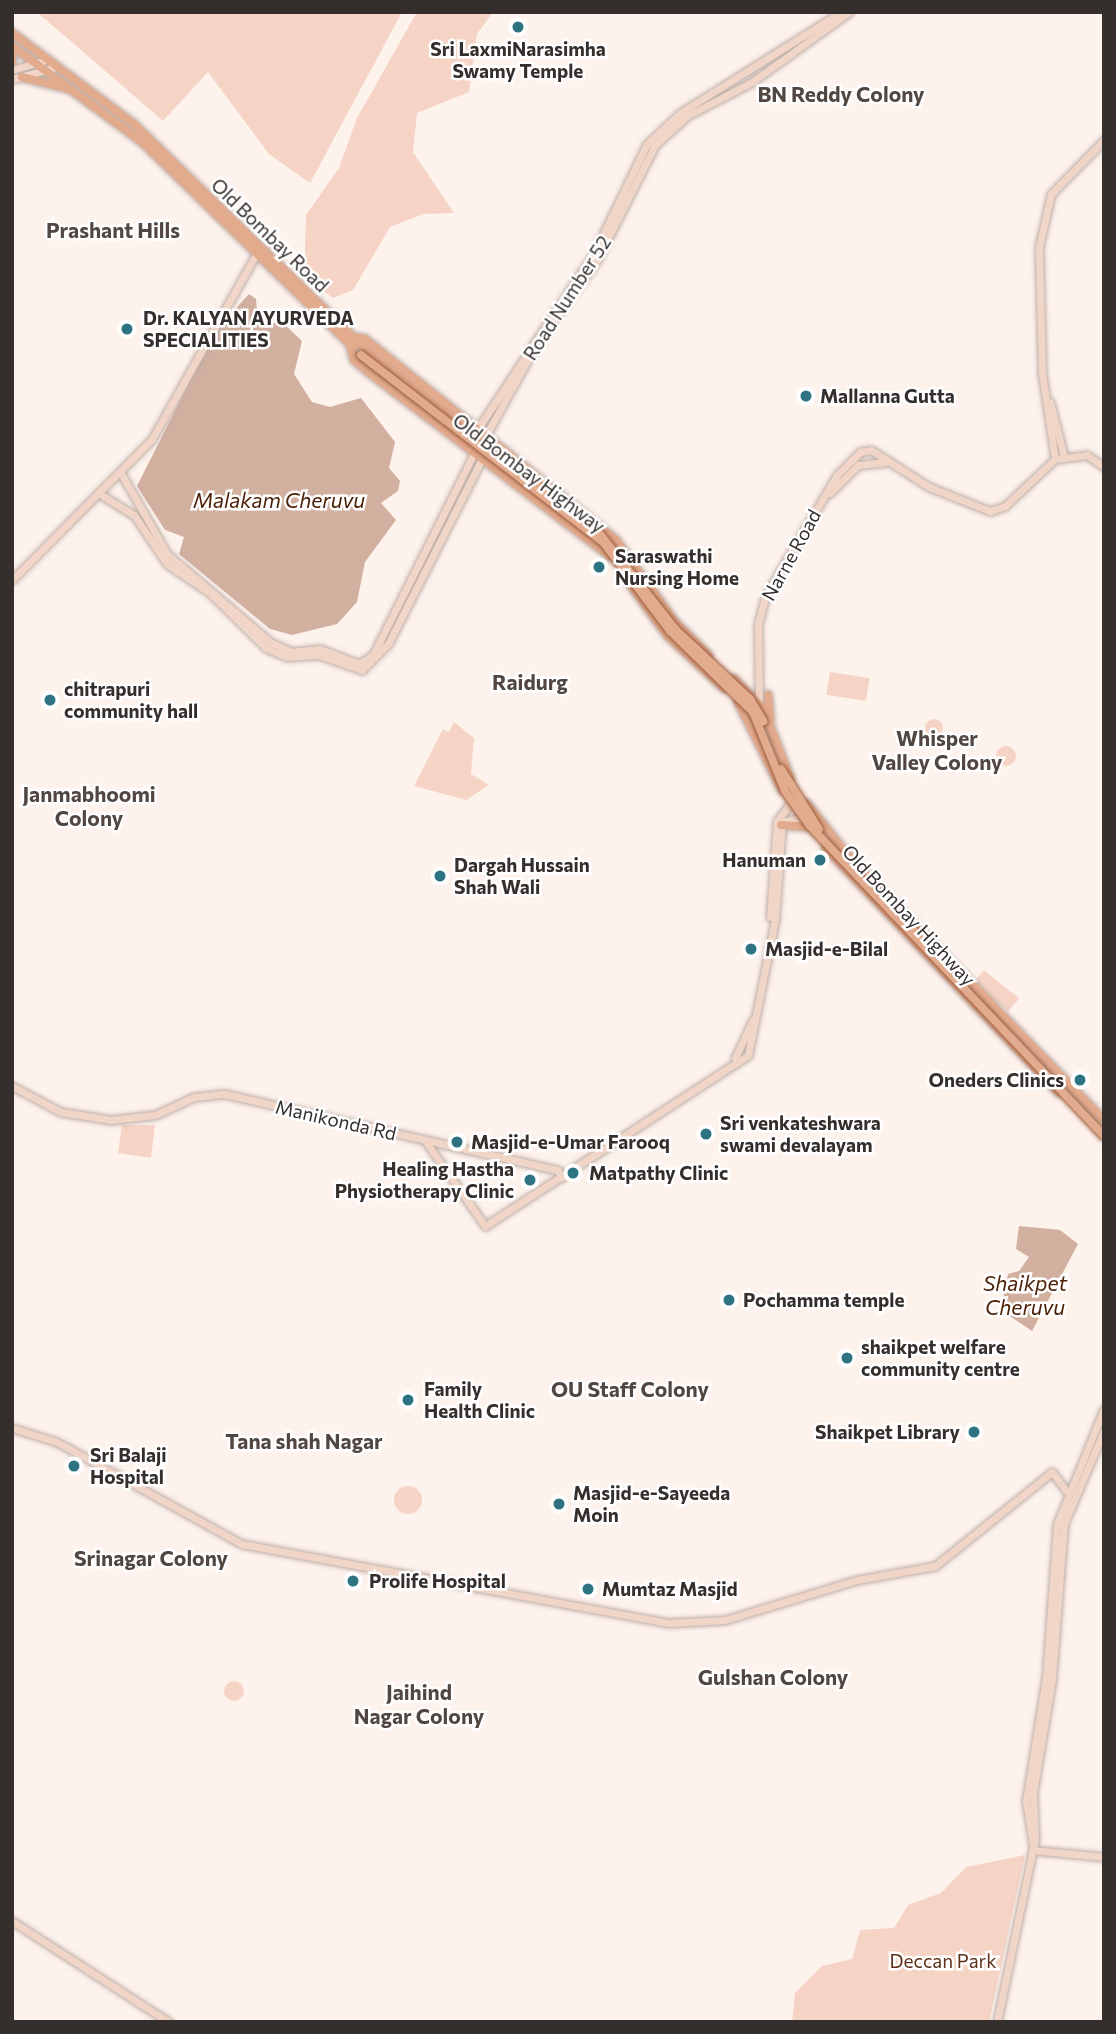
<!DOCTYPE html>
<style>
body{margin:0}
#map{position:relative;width:1116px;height:2034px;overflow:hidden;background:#fef2ed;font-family:Commissioner,sans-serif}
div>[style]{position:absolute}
.green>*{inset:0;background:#f5d4c5;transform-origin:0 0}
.round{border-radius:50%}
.water>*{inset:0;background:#d1b0a0}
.roads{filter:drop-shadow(0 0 2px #beb0aa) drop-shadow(0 0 2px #beb0aa)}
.secondary>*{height:7px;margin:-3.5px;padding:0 3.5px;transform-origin:3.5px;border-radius:3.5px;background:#f1d5c6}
.primary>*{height:8px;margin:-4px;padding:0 4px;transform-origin:4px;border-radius:4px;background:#e3ab8e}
.bridges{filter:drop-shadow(0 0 2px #9a5b3a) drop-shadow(0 0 2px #9a5b3a)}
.primary-bridge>*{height:8px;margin:-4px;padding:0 4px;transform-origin:4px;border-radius:4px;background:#e3ab8e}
.dots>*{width:19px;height:19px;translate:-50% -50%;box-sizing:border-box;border:4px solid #fff;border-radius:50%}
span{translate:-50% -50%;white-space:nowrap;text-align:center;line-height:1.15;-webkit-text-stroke:5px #fff;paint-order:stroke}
.poi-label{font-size:19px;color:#342f2c;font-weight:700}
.left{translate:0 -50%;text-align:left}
.right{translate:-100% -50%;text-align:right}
.street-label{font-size:19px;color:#342f2c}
.park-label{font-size:19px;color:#5e311a}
.neighbourhood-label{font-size:21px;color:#514640;font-weight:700}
.water-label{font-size:21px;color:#4c2108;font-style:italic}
.frame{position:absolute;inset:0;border:14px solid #342f2c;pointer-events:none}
</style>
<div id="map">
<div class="green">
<i style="clip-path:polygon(37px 12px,402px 12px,310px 183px,269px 154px,208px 72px,163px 121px)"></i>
<i style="clip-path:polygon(417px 12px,493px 12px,477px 34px,469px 92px,417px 113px,413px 152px,454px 213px,423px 214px,390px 227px,353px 290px,333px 298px,304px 277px,306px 215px,339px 168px,357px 118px)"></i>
<i style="left:830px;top:672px;width:40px;height:23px;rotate:9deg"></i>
<i class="round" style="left:925px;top:719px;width:18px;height:18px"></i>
<i style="clip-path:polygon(454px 722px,474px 738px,471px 774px,489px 785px,466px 800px,414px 786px,443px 729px,449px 732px)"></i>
<i class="round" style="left:996px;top:746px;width:20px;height:20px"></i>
<i style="left:984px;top:970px;width:45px;height:17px;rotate:39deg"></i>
<i style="clip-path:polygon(122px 1125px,155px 1125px,151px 1158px,118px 1153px)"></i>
<i class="round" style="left:394px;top:1486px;width:28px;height:28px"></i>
<i class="round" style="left:224px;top:1681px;width:20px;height:20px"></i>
<i style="clip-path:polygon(1025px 1855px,989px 2022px,792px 2022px,795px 1993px,822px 1966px,852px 1959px,860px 1930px,894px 1928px,908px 1905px,941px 1893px,966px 1867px)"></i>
</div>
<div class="water">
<i style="clip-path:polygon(249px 294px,256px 299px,258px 323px,283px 323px,302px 341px,294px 374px,312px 402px,330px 407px,361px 398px,395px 442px,389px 468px,400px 481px,398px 491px,381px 503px,396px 520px,365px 562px,357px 602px,337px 624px,292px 635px,270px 629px,179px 554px,184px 537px,165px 530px,137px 486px,215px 331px)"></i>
<i style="clip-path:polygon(1019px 1226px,1060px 1230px,1078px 1244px,1032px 1331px,1001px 1310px,1008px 1274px,1019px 1271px,1029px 1257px,1016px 1249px)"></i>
</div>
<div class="roads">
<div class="secondary">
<i style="left:12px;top:70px;width:33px;rotate:-16deg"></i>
<i style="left:12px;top:79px;width:42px;rotate:-15deg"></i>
<i style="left:1050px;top:402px;width:57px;rotate:75.7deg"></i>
<i style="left:477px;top:430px;width:212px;rotate:-56.5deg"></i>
<i style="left:594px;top:253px;width:121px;rotate:-64.1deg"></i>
<i style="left:647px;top:144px;width:45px;rotate:-43.2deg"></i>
<i style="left:680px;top:113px;width:190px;rotate:-32.1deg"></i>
<i style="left:485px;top:437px;width:110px;rotate:-61.1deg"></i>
<i style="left:538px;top:341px;width:100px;rotate:-53.9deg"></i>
<i style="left:597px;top:260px;width:129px;rotate:-63.2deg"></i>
<i style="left:655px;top:145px;width:43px;rotate:-42.2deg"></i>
<i style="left:687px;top:116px;width:73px;rotate:-27.6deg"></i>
<i style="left:752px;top:82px;width:120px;rotate:-35.8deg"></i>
<i style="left:1055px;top:459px;width:87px;rotate:-98.6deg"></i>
<i style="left:1042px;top:373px;width:126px;rotate:-91.4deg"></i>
<i style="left:1039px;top:247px;width:54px;rotate:-77.2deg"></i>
<i style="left:1051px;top:194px;width:76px;rotate:-45.5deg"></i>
<i style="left:122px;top:475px;width:91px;rotate:60.3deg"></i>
<i style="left:167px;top:554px;width:135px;rotate:40.5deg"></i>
<i style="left:270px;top:642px;width:23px;rotate:25deg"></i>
<i style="left:291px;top:652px;width:29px;rotate:-6deg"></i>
<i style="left:320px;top:649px;width:42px;rotate:21deg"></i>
<i style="left:359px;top:664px;width:17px;rotate:-33deg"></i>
<i style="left:373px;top:655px;width:226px;rotate:-63.4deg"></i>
<i style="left:830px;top:493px;width:40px;rotate:-45deg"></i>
<i style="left:858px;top:465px;width:27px;rotate:-6deg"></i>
<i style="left:103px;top:496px;width:36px;rotate:32deg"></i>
<i style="left:134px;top:515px;width:59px;rotate:56deg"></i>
<i style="left:167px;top:564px;width:52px;rotate:34deg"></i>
<i style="left:210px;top:593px;width:78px;rotate:44.5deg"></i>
<i style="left:266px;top:648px;width:23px;rotate:23deg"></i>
<i style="left:287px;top:657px;width:32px;rotate:-4deg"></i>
<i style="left:319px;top:655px;width:46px;rotate:19.2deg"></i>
<i style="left:362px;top:670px;width:37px;rotate:-45deg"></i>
<i style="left:388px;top:644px;width:208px;rotate:-63.1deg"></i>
<i style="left:12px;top:580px;width:199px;rotate:-45.2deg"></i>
<i style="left:152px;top:439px;width:214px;rotate:-60.6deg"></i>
<i style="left:759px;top:702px;width:78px;rotate:-90.7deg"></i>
<i style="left:758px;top:624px;width:30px;rotate:-75deg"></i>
<i style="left:766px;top:595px;width:139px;rotate:-59.4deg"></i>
<i style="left:837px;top:475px;width:33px;rotate:-45deg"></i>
<i style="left:860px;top:452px;width:11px;rotate:-10deg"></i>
<i style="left:871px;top:450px;width:69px;rotate:32.5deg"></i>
<i style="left:929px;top:487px;width:66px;rotate:21.5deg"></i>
<i style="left:990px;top:511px;width:16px;rotate:-18deg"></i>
<i style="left:1005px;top:506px;width:69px;rotate:-43.2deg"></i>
<i style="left:1055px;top:459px;width:32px;rotate:-7deg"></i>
<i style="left:1087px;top:455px;width:21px;rotate:35deg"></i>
<i style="left:770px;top:917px;width:96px;rotate:-85.8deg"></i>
<i style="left:777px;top:821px;width:21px;rotate:-53deg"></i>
<i style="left:735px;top:1058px;width:42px;rotate:-64.7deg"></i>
<i style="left:12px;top:1086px;width:55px;rotate:28deg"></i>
<i style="left:61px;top:1112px;width:51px;rotate:9.1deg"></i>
<i style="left:111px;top:1120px;width:44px;rotate:-6.5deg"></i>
<i style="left:155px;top:1115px;width:43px;rotate:-24.8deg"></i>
<i style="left:194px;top:1097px;width:31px;rotate:-6deg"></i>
<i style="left:225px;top:1094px;width:341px;rotate:12.9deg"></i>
<i style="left:557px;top:1170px;width:9px;rotate:54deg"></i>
<i style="left:426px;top:1142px;width:103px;rotate:54.9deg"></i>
<i style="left:485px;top:1226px;width:314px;rotate:-33deg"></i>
<i style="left:748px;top:1055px;width:138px;rotate:-78.7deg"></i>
<i style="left:775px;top:920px;width:98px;rotate:-85.9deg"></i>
<i style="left:782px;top:822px;width:18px;rotate:-13deg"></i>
<i style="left:12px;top:1428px;width:47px;rotate:17.3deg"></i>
<i style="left:57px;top:1442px;width:211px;rotate:28.9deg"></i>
<i style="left:242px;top:1544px;width:433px;rotate:10.5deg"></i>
<i style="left:668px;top:1623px;width:57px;rotate:-3deg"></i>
<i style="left:725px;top:1620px;width:138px;rotate:-16.9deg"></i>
<i style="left:857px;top:1580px;width:79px;rotate:-10.2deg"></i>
<i style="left:935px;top:1566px;width:150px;rotate:-38.8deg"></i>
<i style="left:1052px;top:1472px;width:25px;rotate:53deg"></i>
<i style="left:1033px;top:1845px;width:45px;rotate:-99deg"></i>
<i style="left:1026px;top:1801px;width:125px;rotate:-80.8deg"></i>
<i style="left:1046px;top:1678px;width:154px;rotate:-85.9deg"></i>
<i style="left:1057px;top:1524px;width:124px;rotate:-67.8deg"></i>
<i style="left:1033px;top:1850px;width:71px;rotate:5.6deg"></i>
<i style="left:12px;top:1921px;width:187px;rotate:32.8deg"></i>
<i style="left:997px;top:2022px;width:187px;rotate:-78.3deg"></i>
<i style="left:1035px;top:1839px;width:46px;rotate:-92.5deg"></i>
<i style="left:1033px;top:1793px;width:116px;rotate:-80.5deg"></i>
<i style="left:1052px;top:1679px;width:155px;rotate:-85.6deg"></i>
<i style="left:1064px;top:1524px;width:102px;rotate:-66.9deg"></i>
</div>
<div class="primary">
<i style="left:12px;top:33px;width:154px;rotate:36.8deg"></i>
<i style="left:135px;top:125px;width:322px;rotate:44.2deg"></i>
<i style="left:366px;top:350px;width:208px;rotate:38.6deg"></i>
<i style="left:12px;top:46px;width:160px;rotate:36.4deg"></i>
<i style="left:141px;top:141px;width:296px;rotate:44.2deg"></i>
<i style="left:12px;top:61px;width:15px;rotate:-86deg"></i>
<i style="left:22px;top:77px;width:49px;rotate:14deg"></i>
<i style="left:353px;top:337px;width:12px;rotate:9deg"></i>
<i style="left:365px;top:339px;width:322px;rotate:38.7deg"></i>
<i style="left:616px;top:540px;width:100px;rotate:54.4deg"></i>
<i style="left:674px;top:621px;width:49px;rotate:45deg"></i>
<i style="left:350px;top:344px;width:16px;rotate:76deg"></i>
<i style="left:354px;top:360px;width:17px;rotate:40deg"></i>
<i style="left:367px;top:371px;width:305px;rotate:37.3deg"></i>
<i style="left:622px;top:573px;width:78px;rotate:53.9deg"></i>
<i style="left:668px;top:636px;width:76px;rotate:42.9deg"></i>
<i style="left:734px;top:679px;width:43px;rotate:45.9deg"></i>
<i style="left:764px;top:710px;width:73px;rotate:69.1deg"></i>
<i style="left:768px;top:695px;width:25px;rotate:85deg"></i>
<i style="left:738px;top:702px;width:98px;rotate:63.4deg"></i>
<i style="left:807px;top:804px;width:68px;rotate:51.6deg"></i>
<i style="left:849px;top:857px;width:366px;rotate:45.9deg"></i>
<i style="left:781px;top:825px;width:27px;rotate:4deg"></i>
<i style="left:826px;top:848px;width:337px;rotate:46.4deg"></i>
</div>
</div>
<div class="bridges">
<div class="primary-bridge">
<i style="left:361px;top:355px;width:307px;rotate:37.7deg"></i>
<i style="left:604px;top:543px;width:110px;rotate:53.1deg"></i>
<i style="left:670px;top:631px;width:116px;rotate:44.3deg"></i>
<i style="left:753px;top:712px;width:85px;rotate:67.9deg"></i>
<i style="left:785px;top:791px;width:43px;rotate:54.5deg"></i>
<i style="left:810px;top:826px;width:427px;rotate:46.5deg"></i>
<i style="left:529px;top:480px;width:52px;rotate:36.4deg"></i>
<i style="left:596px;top:529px;width:129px;rotate:51.6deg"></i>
<i style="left:676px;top:630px;width:101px;rotate:43deg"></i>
<i style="left:750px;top:699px;width:26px;rotate:59deg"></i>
<i style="left:781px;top:769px;width:71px;rotate:57.7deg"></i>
<i style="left:868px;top:882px;width:96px;rotate:46.7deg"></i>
</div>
</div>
<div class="dots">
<i style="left:518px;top:27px;background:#2e7382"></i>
<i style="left:127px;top:329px;background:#2e7382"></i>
<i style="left:806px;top:396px;background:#2e7382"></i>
<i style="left:599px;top:567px;background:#2e7382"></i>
<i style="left:50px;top:700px;background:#2e7382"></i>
<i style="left:820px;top:860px;background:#2e7382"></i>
<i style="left:440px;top:876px;background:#2e7382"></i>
<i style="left:751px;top:949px;background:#2e7382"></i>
<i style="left:1080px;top:1080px;background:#2e7382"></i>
<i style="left:706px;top:1134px;background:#2e7382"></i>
<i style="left:457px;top:1142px;background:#2e7382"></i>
<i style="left:573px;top:1173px;background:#2e7382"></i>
<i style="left:530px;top:1180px;background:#2e7382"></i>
<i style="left:729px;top:1300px;background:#2e7382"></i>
<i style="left:847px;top:1358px;background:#2e7382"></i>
<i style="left:408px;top:1400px;background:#2e7382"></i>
<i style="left:974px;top:1432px;background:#2e7382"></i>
<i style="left:74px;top:1466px;background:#2e7382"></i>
<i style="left:559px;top:1504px;background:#2e7382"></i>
<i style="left:353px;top:1581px;background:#2e7382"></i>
<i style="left:588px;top:1589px;background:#2e7382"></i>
</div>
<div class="poi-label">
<span style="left:518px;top:60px">Sri LaxmiNarasimha<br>Swamy Temple</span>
<span class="left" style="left:143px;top:329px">Dr. KALYAN AYURVEDA<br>SPECIALITIES</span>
<span class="left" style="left:820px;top:396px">Mallanna Gutta</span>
<span class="left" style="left:615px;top:567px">Saraswathi<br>Nursing Home</span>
<span class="left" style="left:64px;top:700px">chitrapuri<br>community hall</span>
<span class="right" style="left:806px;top:860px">Hanuman</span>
<span class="left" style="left:454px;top:876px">Dargah Hussain<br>Shah Wali</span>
<span class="left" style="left:765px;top:949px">Masjid-e-Bilal</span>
<span class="right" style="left:1064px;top:1080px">Oneders Clinics</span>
<span class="left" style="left:720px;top:1134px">Sri venkateshwara<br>swami devalayam</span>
<span class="left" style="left:471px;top:1142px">Masjid-e-Umar Farooq</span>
<span class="right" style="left:514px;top:1180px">Healing Hastha<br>Physiotherapy Clinic</span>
<span class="left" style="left:589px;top:1173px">Matpathy Clinic</span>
<span class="left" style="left:743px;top:1300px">Pochamma temple</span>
<span class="left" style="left:861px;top:1358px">shaikpet welfare<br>community centre</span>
<span class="left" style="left:424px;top:1400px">Family<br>Health Clinic</span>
<span class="right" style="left:960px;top:1432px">Shaikpet Library</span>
<span class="left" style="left:90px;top:1466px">Sri Balaji<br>Hospital</span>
<span class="left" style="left:573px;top:1504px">Masjid-e-Sayeeda<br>Moin</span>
<span class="left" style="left:369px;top:1581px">Prolife Hospital</span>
<span class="left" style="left:602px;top:1589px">Mumtaz Masjid</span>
</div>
<div class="street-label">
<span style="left:270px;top:235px;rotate:44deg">Old Bombay Road</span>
<span style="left:567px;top:298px;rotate:-57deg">Road Number 52</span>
<span style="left:529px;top:473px;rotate:37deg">Old Bombay Highway</span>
<span style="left:791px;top:555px;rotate:-61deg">Narne Road</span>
<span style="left:909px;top:915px;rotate:47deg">Old Bombay Highway</span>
<span style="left:336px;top:1120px;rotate:13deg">Manikonda Rd</span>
</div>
<div class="park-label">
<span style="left:943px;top:1961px">Deccan Park</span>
</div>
<div class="neighbourhood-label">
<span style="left:841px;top:94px">BN Reddy Colony</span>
<span style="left:113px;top:230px">Prashant Hills</span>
<span style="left:530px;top:682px">Raidurg</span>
<span style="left:937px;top:750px">Whisper<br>Valley Colony</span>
<span style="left:89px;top:806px">Janmabhoomi<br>Colony</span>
<span style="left:630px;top:1389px">OU Staff Colony</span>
<span style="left:304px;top:1441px">Tana shah Nagar</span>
<span style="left:151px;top:1558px">Srinagar Colony</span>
<span style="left:773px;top:1677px">Gulshan Colony</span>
<span style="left:419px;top:1704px">Jaihind<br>Nagar Colony</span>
</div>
<div class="water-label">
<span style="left:279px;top:500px">Malakam Cheruvu</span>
<span style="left:1025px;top:1295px">Shaikpet<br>Cheruvu</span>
</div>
<div class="frame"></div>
</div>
